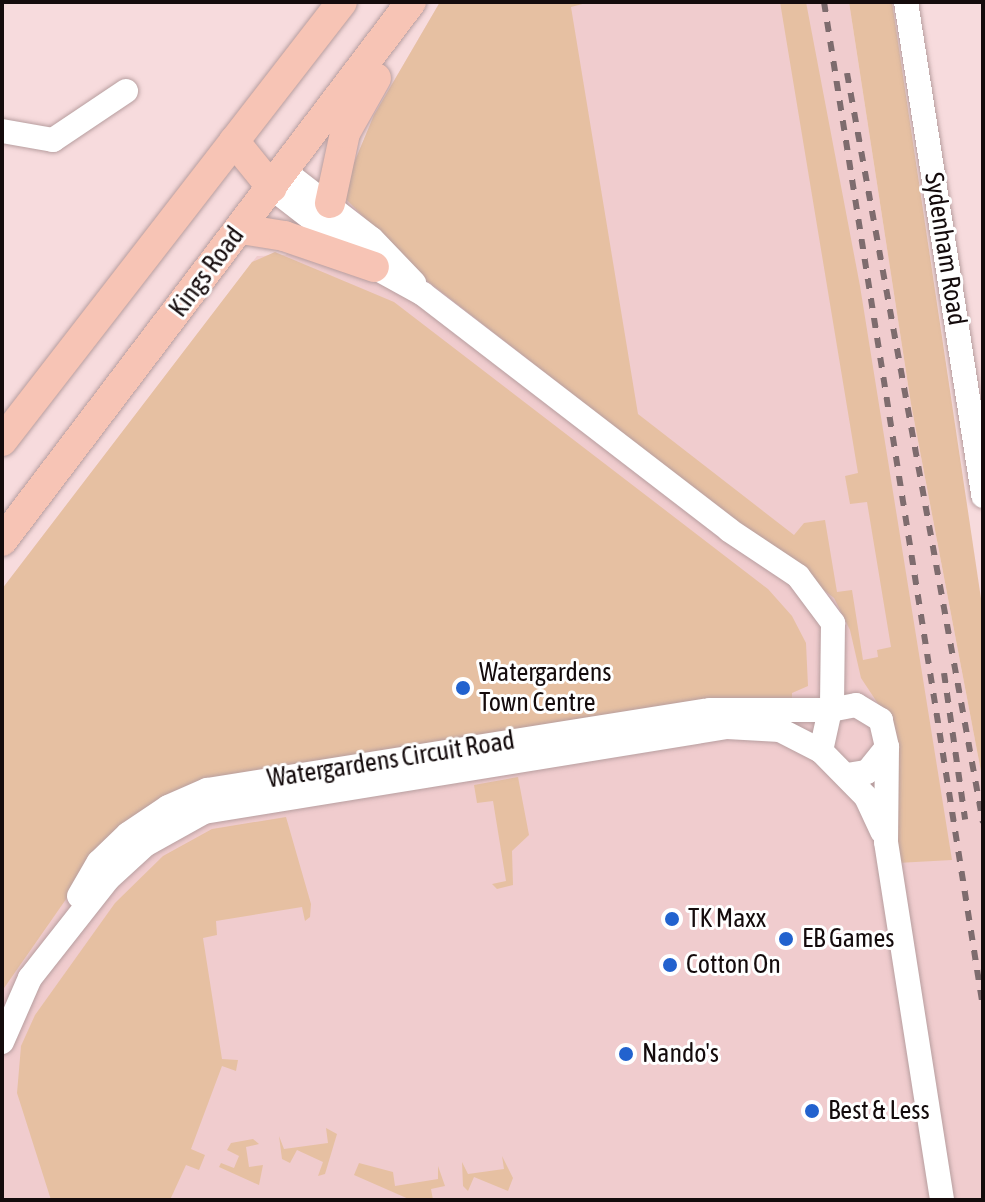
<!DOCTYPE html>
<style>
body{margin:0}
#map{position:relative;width:985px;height:1202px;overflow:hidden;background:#f7dbdd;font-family:"Asap Condensed",sans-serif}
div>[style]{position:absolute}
.built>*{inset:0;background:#f0ccce}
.green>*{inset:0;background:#e6c0a2}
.roads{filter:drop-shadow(0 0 2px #b79e9f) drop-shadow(0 0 2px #b79e9f)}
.minor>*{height:24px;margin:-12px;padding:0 12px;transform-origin:12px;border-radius:12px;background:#fff}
.major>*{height:30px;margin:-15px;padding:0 15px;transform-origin:15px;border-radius:15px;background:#f7c4b5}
.rail>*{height:6px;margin-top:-3px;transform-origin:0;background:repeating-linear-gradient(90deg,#7e6c6e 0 10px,transparent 0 20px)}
.dots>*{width:22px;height:22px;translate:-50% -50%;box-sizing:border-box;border:4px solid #fff;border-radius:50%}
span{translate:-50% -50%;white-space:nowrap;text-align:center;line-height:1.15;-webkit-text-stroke:6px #fff;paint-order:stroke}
.street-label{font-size:26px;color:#140b0c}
.poi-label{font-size:26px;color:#140b0c}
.left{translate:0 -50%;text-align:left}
.frame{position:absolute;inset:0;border:4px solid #140b0c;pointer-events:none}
</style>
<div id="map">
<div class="built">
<i style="clip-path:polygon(440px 2px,849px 2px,911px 404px,983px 782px,983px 1200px,2px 1200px,2px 589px,257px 256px,286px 255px,340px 175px,349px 176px,374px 115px)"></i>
</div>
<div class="green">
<i style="clip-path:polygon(440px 2px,590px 2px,571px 7px,638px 414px,794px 535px,804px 523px,825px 520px,837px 592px,852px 590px,863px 660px,878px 657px,877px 650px,891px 647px,867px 502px,850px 504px,845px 476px,858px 473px,780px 2px,806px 2px,860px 286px,952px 860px,897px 863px,896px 731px,861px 678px,850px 630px,834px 598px,425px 279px,341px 194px,374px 115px)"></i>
<i style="clip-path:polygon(849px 2px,892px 2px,983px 612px,983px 782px,911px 404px)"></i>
<i style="clip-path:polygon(275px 252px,394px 302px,768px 589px,792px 616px,806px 643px,808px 686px,792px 693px,792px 703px,306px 766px,85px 872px,2px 991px,2px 589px,252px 262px)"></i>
<i style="clip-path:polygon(518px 777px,529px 835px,512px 851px,513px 885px,497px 889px,492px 884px,506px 881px,493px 801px,477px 803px,474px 785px)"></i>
<i style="clip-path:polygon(286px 817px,311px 904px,310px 917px,305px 921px,302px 907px,216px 921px,217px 935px,203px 938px,222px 1059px,238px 1060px,236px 1071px,222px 1066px,191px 1149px,205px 1155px,199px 1170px,186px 1165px,170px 1200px,51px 1200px,17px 1093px,21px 1046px,35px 1015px,115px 903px,163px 856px,212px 829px)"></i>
<i style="clip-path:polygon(326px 1128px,337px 1134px,325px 1174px,318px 1176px,323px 1162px,297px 1150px,290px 1163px,282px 1159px,279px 1136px,284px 1149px,328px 1143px)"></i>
<i style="clip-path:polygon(253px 1139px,259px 1144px,246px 1147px,249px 1167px,263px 1165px,259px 1185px,219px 1167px,221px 1163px,234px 1168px,239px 1156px,227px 1150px,231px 1143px)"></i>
<i style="clip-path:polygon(502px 1156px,513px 1178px,508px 1191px,474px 1177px,468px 1191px,463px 1186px,462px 1162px,468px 1174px,504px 1169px)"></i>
<i style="clip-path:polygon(359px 1163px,393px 1172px,395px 1186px,438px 1179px,438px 1166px,445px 1186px,431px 1189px,433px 1200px,411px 1200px,354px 1175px)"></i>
</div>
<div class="roads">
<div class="minor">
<i style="left:906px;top:2px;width:500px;rotate:81.1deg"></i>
<i style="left:2px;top:131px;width:52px;rotate:10deg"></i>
<i style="left:53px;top:140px;width:88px;rotate:-33.9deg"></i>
<i style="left:284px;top:171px;width:111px;rotate:37.7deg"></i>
<i style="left:372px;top:239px;width:61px;rotate:46.3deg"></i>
<i style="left:272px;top:188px;width:129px;rotate:37.8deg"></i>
<i style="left:374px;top:267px;width:56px;rotate:28.9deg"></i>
<i style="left:423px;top:294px;width:386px;rotate:37.6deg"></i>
<i style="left:729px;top:530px;width:83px;rotate:33.7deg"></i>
<i style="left:798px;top:576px;width:59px;rotate:53.3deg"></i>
<i style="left:833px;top:623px;width:85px;rotate:90.7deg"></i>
<i style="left:887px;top:747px;width:95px;rotate:90.6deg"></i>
<i style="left:886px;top:842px;width:362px;rotate:81.1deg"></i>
<i style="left:847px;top:775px;width:20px;rotate:-9deg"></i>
<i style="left:867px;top:772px;width:32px;rotate:-51deg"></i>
<i style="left:887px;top:747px;width:28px;rotate:-103deg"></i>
<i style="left:881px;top:720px;width:29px;rotate:-149deg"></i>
<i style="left:856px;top:705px;width:26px;rotate:169deg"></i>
<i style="left:830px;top:710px;width:42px;rotate:102.4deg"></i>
<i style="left:821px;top:751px;width:64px;rotate:45.6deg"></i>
<i style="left:866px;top:797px;width:38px;rotate:65deg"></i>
<i style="left:79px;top:896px;width:39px;rotate:-60deg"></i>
<i style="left:99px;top:862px;width:40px;rotate:-44deg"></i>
<i style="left:128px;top:834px;width:48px;rotate:-34deg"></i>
<i style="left:168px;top:807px;width:43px;rotate:-23.6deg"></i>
<i style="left:207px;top:790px;width:509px;rotate:-9.04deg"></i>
<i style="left:710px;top:710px;width:120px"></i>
<i style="left:2px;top:1042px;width:70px;rotate:-66.4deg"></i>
<i style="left:30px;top:978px;width:126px;rotate:-51.8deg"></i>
<i style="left:108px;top:879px;width:50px;rotate:-42.6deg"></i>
<i style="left:145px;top:845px;width:68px;rotate:-29.2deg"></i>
<i style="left:204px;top:812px;width:530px;rotate:-9.23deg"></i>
<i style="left:727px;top:727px;width:53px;rotate:3.2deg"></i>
<i style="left:780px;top:730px;width:46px;rotate:27.1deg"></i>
</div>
<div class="major">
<i style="left:234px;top:141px;width:60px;rotate:51deg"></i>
<i style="left:330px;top:203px;width:72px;rotate:-77.9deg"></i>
<i style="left:345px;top:133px;width:63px;rotate:-60.6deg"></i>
<i style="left:241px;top:229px;width:44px;rotate:9.2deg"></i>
<i style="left:284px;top:236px;width:95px;rotate:19deg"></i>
<i style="left:2px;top:441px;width:555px;rotate:-52.24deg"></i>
<i style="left:2px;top:541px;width:677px;rotate:-52.81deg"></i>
</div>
</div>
<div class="rail">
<i style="left:824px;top:2px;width:1017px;rotate:81.01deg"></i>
<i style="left:847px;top:73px;width:762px;rotate:79.72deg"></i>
<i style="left:944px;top:673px;width:148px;rotate:81.8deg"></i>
</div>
<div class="dots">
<i style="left:463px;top:688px;background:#2262ce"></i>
<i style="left:672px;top:919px;background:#2262ce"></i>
<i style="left:786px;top:939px;background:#2262ce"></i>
<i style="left:670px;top:965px;background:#2262ce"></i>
<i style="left:626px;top:1054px;background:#2262ce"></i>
<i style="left:812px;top:1111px;background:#2262ce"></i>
</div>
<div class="street-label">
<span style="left:945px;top:249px;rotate:81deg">Sydenham Road</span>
<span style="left:207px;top:272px;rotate:-53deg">Kings Road</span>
<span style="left:391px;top:760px;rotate:-9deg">Watergardens Circuit Road</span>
</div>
<div class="poi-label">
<span class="left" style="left:479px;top:688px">Watergardens<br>Town Centre</span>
<span class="left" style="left:688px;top:919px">TK Maxx</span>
<span class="left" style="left:802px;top:939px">EB Games</span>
<span class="left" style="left:686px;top:965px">Cotton On</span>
<span class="left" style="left:642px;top:1054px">Nando's</span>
<span class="left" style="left:828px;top:1111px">Best &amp; Less</span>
</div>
<div class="frame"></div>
</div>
